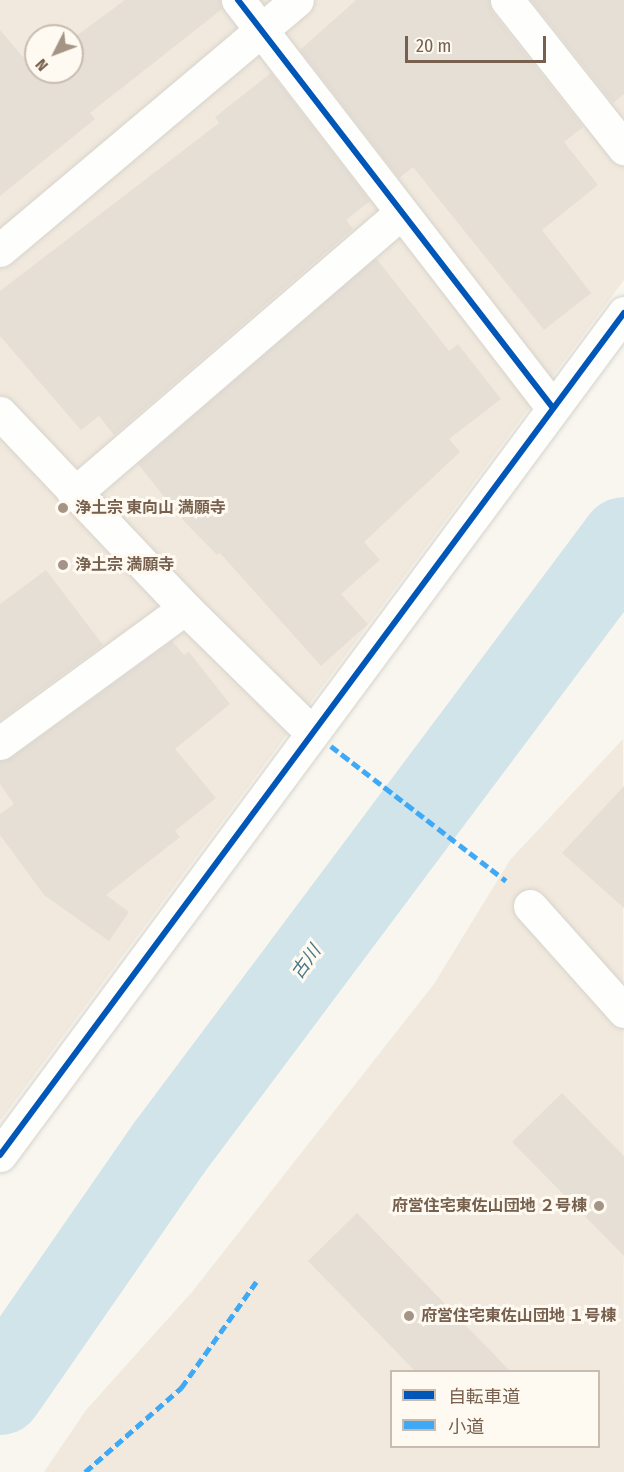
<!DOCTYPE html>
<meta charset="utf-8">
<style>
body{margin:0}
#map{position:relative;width:624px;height:1472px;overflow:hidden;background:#f8f6ef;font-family:"Fira Sans Condensed","Noto Sans JP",sans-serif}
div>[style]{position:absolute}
.residential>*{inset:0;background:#f1e9dd}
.river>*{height:86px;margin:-43px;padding:0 43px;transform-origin:43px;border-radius:43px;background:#d0e4e9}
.building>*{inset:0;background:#e5dfd6}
.roads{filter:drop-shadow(0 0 2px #d7d3cd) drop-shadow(0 0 2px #d7d3cd)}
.street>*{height:33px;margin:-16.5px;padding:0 16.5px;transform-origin:16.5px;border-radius:16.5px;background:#fefefd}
.quiet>*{height:4.5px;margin-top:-2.25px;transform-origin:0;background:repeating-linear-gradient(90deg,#3fa9f5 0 9px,transparent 0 13.5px)}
.cycleway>*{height:6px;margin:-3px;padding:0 3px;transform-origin:3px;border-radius:3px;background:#0057b8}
.dots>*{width:16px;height:16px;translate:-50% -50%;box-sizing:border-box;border:3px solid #fefaf1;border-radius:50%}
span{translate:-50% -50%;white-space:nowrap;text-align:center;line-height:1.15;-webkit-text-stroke:6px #fefaf1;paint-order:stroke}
.poi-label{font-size:16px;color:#77604e;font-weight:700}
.left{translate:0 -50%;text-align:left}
.right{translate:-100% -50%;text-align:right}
.water-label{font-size:18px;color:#477989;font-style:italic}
.legend{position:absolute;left:390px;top:1370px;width:210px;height:78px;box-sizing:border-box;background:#fefaf1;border:2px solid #c8bcb0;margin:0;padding:8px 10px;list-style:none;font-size:18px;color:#77604e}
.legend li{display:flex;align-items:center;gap:12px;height:30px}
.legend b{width:30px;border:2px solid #c8bcb0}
.north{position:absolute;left:24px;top:24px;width:60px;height:60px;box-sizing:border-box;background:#fefaf1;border:2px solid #c8bcb0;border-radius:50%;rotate:228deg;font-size:16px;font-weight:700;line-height:24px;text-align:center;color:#77604e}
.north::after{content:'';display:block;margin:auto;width:21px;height:27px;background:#a49486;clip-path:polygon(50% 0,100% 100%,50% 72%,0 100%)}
.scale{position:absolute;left:405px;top:36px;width:141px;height:27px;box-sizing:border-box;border:3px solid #77604e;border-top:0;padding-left:8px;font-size:18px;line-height:21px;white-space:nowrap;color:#77604e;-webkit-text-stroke:4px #fefaf1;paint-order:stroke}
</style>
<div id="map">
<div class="residential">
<i style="clip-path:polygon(evenodd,0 0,624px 0,624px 280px,0 1121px,0 0,36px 36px,72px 36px,72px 72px,36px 72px,36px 36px)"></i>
<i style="clip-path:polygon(evenodd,623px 739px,624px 1472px,44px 1472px,86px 1410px,192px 1292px,434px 984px,510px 860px,623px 739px,392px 1372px,598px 1372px,598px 1446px,392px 1446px,392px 1372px)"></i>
</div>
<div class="river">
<i style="left:0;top:1392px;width:297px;rotate:-55.3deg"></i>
<i style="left:169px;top:1148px;width:759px;rotate:-53.19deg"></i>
</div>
<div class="building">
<i style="clip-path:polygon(125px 0,220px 0,222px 9px,90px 113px,95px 119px,0 196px,0 30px,36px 72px,72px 72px,72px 39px)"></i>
<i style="clip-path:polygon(356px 0,489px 0,492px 12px,583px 127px,564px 142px,598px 185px,542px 230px,591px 293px,544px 330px,413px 167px,399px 178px,300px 50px)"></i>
<i style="clip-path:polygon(531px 0,624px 0,624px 94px,613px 103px)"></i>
<i style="clip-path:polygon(271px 73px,370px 201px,346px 220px,353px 229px,114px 435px,99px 416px,81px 430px,0 336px,0 291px,219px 123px,215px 117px)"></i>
<i style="clip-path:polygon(376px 258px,449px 351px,458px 344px,501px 399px,449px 439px,460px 452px,364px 542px,380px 560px,341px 594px,368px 624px,321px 666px,220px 553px,217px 555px,181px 518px,138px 464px)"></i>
<i style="clip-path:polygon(46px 570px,103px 645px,0 720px,0 604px)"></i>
<i style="clip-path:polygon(172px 641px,184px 655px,189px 652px,230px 704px,175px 749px,216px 798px,175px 831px,180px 837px,106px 895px,129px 912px,109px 941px,44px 895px,0 835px,0 814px,14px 804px,0 784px,0 761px,11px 758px)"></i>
<i style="clip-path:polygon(624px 786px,624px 908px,562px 853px)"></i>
<i style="clip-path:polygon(562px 1093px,624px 1156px,624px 1256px,512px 1142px)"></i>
<i style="clip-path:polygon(357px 1213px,510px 1371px,415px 1371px,308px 1261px)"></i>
</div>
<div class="roads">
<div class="street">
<i style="left:238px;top:0;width:515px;rotate:52.33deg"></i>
<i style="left:507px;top:0;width:189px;rotate:51.7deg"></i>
<i style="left:0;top:250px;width:388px;rotate:-40.1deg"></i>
<i style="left:0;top:413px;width:269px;rotate:46.5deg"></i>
<i style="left:185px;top:608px;width:178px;rotate:44.5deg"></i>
<i style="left:74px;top:494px;width:429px;rotate:-40.7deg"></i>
<i style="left:0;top:743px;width:229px;rotate:-36.1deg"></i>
<i style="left:530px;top:906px;width:141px;rotate:48.2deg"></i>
<i style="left:0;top:1155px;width:1048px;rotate:-53.46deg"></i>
</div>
</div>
<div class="quiet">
<i style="left:331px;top:746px;width:221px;rotate:37.6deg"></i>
<i style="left:85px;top:1472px;width:128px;rotate:-41.2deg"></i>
<i style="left:181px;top:1388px;width:130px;rotate:-54.7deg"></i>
</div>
<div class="cycleway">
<i style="left:238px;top:0;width:515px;rotate:52.33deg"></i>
<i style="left:0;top:1155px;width:1048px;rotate:-53.46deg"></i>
</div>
<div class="dots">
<i style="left:63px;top:508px;background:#a49486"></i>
<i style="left:63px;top:565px;background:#a49486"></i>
<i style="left:599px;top:1206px;background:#a49486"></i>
<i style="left:409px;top:1316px;background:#a49486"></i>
</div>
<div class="poi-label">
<span class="left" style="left:75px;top:508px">浄土宗 東向山 満願寺</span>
<span class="left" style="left:75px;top:565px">浄土宗 満願寺</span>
<span class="right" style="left:587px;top:1206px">府営住宅東佐山団地 ２号棟</span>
<span class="left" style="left:421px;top:1316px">府営住宅東佐山団地 １号棟</span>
</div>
<div class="water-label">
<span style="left:306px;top:962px;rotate:-54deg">古川</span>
</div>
<ul class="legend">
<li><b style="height:8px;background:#0057b8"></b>自転車道</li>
<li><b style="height:8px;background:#3fa9f5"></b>小道</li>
</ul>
<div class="north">N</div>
<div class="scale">20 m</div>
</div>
